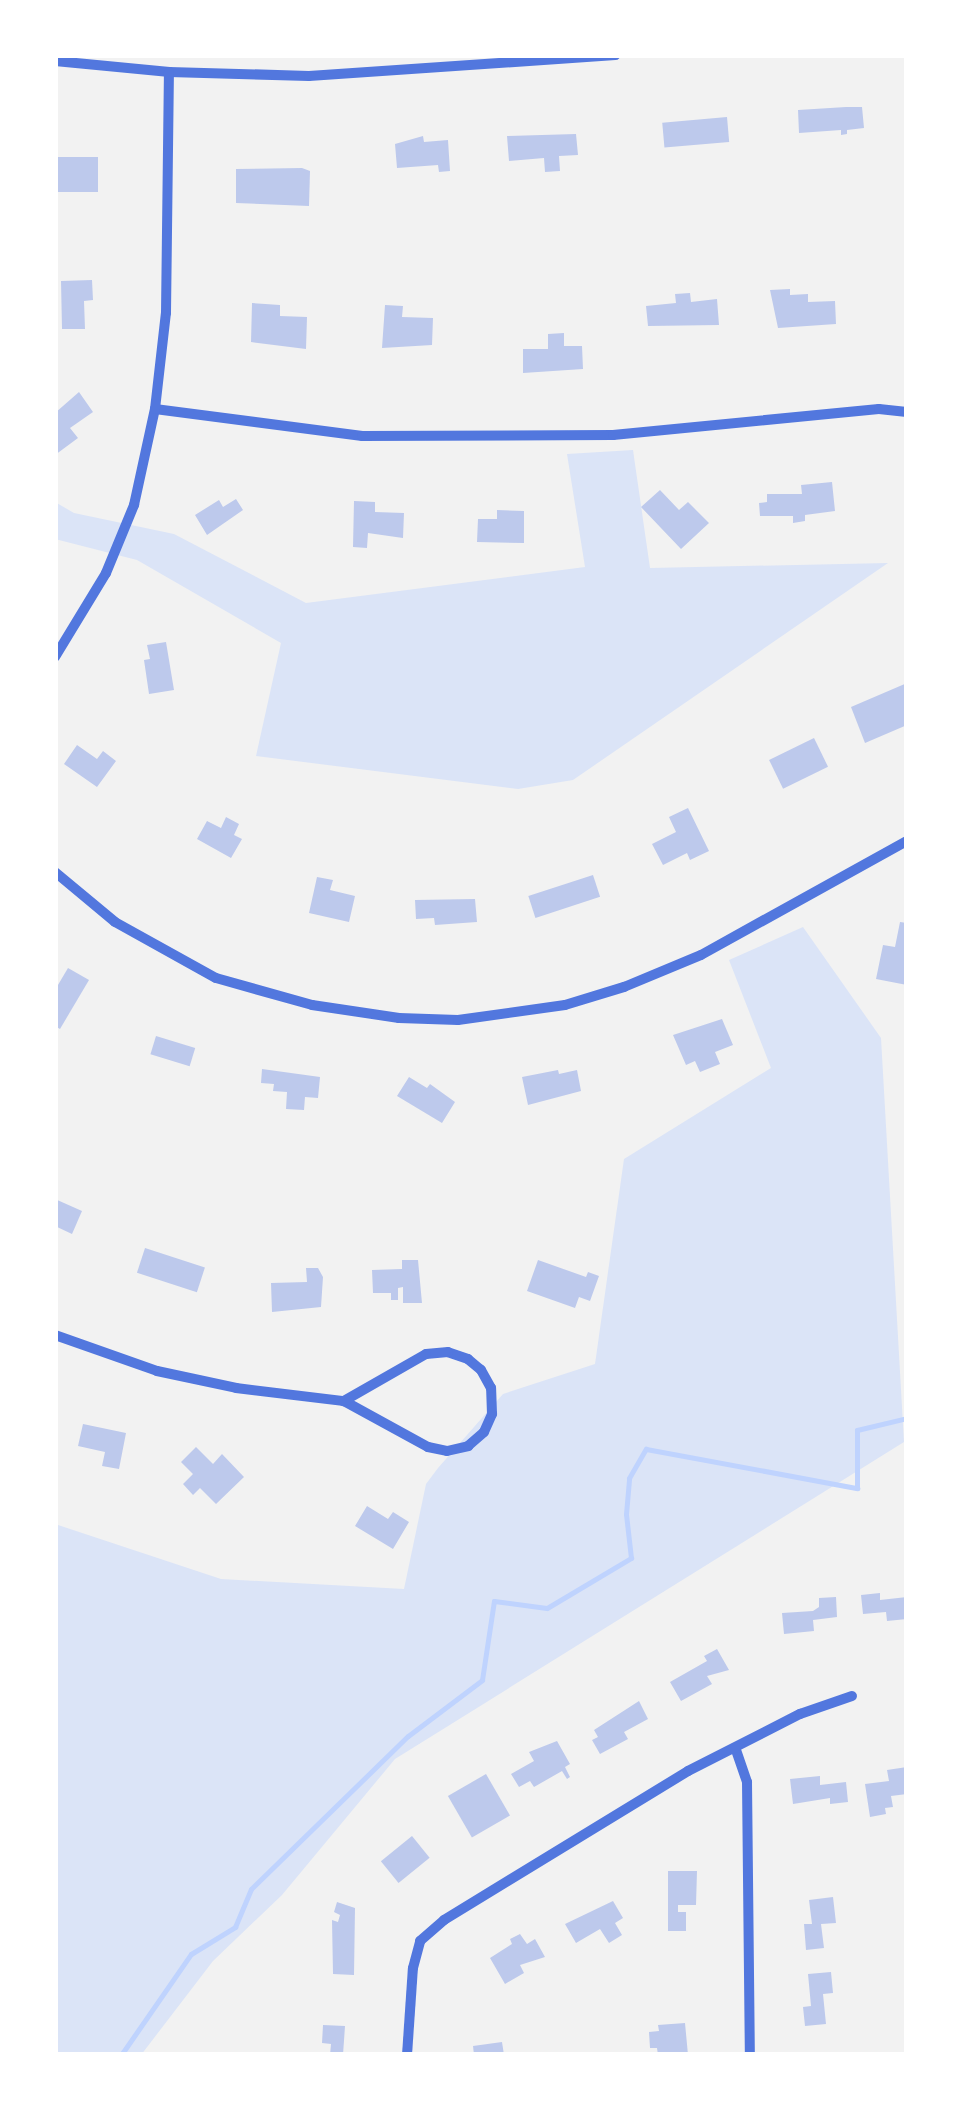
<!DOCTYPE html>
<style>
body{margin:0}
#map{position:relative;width:962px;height:2110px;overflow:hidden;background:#f2f2f2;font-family:"Asap Condensed",sans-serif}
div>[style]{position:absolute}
.green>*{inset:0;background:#dbe4f7}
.stream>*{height:5px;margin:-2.5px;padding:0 2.5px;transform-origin:2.5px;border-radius:2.5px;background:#bfd3fe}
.building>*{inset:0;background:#bdc9ec;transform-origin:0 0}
.minor>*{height:10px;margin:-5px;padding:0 5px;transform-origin:5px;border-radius:5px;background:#5277de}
span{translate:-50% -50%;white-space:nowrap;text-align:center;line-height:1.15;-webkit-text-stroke:9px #fff;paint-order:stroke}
.frame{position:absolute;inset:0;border:58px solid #fff;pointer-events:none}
</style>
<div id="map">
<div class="green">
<i style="clip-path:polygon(633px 450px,650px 568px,888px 563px,573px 780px,518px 789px,256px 756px,281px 643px,137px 560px,55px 539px,55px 502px,74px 513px,174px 534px,306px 603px,585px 567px,567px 454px)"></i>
<i style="clip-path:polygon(803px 927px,881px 1038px,904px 1442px,395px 1759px,282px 1895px,213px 1961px,141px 2055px,55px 2055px,55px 1524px,221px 1579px,404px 1589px,426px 1484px,438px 1468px,503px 1394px,595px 1364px,624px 1159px,771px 1068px,729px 960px)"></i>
</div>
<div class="stream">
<i style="left:121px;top:2055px;width:123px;rotate:-55.3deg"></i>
<i style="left:191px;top:1954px;width:52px;rotate:-31.5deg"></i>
<i style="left:235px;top:1927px;width:41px;rotate:-67.2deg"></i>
<i style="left:251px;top:1889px;width:219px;rotate:-44.3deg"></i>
<i style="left:408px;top:1736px;width:93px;rotate:-37.1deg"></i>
<i style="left:482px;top:1680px;width:80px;rotate:-81.4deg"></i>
<i style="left:494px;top:1601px;width:53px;rotate:7.5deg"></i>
<i style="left:547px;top:1608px;width:98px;rotate:-30.8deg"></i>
<i style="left:631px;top:1558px;width:44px;rotate:-96.5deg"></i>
<i style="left:626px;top:1514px;width:36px;rotate:-85deg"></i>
<i style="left:629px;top:1478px;width:34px;rotate:-60deg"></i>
<i style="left:646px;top:1449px;width:215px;rotate:10.5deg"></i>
<i style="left:857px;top:1488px;width:58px;rotate:-90deg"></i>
<i style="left:857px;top:1430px;width:51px;rotate:-13.5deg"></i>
</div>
<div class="building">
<i style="clip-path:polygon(846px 107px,862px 107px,864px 128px,847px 130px,847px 134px,841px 135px,841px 130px,799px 133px,798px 110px)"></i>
<i style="left:727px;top:117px;width:25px;height:65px;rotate:85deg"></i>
<i style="clip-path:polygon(576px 134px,578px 155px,559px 156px,560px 171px,545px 172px,544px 158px,509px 161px,507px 136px)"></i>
<i style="clip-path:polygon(423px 136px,424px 142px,448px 140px,450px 171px,439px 172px,438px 165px,397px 168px,395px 144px)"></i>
<i style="left:98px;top:157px;width:35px;height:43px;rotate:90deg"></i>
<i style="clip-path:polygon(302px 168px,310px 171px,309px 206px,236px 203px,236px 169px)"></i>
<i style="clip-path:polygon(92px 280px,93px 300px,84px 301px,85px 329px,62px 329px,61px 281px)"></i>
<i style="clip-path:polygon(790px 289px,790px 295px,808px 294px,808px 302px,835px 301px,836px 324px,778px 328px,770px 290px)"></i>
<i style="clip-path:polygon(690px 293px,691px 302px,717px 299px,719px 325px,648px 326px,646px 306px,676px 303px,675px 294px)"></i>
<i style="clip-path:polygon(252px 303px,280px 305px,280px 316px,307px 317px,306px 349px,251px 342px)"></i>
<i style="clip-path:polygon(385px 305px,403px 306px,402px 317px,433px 318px,432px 345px,382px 348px)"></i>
<i style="clip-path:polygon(564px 333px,564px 346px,582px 346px,583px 369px,523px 373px,523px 349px,548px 349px,548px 334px)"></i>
<i style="clip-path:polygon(79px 392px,93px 412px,70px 428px,78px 438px,55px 455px,55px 413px)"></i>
<i style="clip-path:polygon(832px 482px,835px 511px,805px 515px,805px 521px,793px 523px,793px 516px,760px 516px,759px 503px,767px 502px,767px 494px,802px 494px,801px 485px)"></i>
<i style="clip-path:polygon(660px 490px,679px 510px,688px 502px,709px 523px,681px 549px,641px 507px)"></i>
<i style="clip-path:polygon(236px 499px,243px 510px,207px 535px,195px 515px,219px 500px,223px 507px)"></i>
<i style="clip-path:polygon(354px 501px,375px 502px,375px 512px,404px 513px,403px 538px,368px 533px,367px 548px,353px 547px)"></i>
<i style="clip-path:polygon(497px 510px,524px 511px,524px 543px,477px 542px,478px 519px,497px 519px)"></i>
<i style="clip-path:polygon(166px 642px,174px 690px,149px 694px,144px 660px,150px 659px,147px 645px)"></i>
<i style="clip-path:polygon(907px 683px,907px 725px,865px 743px,851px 707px)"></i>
<i style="left:814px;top:738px;width:32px;height:50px;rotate:64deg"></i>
<i style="clip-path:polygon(77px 745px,97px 759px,103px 751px,116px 761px,97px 787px,64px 764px)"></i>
<i style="clip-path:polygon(688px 808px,709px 851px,690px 860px,687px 853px,663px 865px,652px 844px,676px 832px,669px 817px)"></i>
<i style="clip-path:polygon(226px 817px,239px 824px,234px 835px,242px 839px,231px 858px,197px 839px,207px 821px,221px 828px)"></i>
<i style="left:593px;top:875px;width:23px;height:68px;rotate:72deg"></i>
<i style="clip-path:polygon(317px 877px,333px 880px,330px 890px,355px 896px,349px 922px,309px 913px)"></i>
<i style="clip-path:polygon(475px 899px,477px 922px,435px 925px,434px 918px,416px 919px,415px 900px)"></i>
<i style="clip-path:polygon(900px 922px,907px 923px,907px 985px,876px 979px,883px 945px,895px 947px)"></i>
<i style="clip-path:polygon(68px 968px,89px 980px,60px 1029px,55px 1026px,55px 990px)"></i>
<i style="clip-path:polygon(722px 1019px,733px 1045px,715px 1052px,720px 1064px,700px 1072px,695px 1061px,686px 1065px,673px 1035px)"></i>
<i style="left:156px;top:1036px;width:41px;height:19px;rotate:17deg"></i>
<i style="clip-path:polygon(262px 1069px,320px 1077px,318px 1098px,305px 1097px,304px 1110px,286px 1109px,287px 1092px,273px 1091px,274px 1084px,261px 1083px)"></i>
<i style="clip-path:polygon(558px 1070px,559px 1074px,577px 1070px,581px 1091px,528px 1105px,522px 1077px)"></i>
<i style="clip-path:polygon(409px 1077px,427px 1088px,430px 1084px,455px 1102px,442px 1123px,397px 1096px)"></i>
<i style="clip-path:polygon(55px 1199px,82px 1211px,72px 1234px,55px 1226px)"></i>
<i style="left:145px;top:1248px;width:63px;height:26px;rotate:18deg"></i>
<i style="clip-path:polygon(402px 1260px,418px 1260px,422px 1303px,403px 1303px,403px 1287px,398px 1288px,398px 1300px,391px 1300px,391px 1293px,373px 1293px,372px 1270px,402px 1269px)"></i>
<i style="clip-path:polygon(538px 1260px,586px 1277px,588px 1272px,599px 1276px,590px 1301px,579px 1297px,575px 1308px,527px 1291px)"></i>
<i style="clip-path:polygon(306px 1268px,318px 1268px,323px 1277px,321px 1307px,272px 1312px,271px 1283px,307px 1282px)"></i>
<i style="clip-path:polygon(83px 1424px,126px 1433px,119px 1469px,102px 1466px,105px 1452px,78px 1446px)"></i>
<i style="clip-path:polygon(196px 1447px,213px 1464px,222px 1454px,244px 1477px,216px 1504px,200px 1488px,193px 1495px,183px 1484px,193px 1474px,181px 1462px)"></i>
<i style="clip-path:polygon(367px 1506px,388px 1519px,393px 1512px,409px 1522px,393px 1549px,355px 1526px)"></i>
<i style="clip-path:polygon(880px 1593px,880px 1600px,907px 1597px,907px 1619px,887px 1621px,886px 1612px,863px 1614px,861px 1595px)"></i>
<i style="clip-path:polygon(836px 1597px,837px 1617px,813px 1620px,814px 1631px,784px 1634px,782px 1613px,813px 1611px,819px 1607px,819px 1598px)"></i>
<i style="clip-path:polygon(717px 1649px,729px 1670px,707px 1676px,712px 1684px,681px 1701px,670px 1682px,707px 1661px,704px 1656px)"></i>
<i style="clip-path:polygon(639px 1701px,648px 1719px,624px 1732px,628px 1739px,600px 1754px,592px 1740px,598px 1737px,594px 1730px)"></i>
<i style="clip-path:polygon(557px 1741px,570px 1764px,565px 1767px,570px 1777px,567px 1779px,562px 1771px,534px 1787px,530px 1781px,519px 1787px,511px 1774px,534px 1761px,529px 1752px)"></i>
<i style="clip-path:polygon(907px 1767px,907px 1794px,891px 1796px,893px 1807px,885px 1808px,886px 1814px,870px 1817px,865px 1784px,889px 1781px,887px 1770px)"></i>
<i style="left:486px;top:1774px;width:48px;height:44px;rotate:60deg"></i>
<i style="clip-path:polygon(820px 1776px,820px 1785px,846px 1782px,848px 1802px,830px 1804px,830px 1798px,793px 1804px,790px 1779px)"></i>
<i style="left:412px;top:1836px;width:28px;height:40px;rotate:51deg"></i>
<i style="clip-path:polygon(668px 1871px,697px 1871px,696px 1905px,678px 1905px,678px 1912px,686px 1912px,686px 1931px,668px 1931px)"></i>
<i style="clip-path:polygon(833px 1897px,836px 1923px,821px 1924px,824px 1948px,806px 1950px,804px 1924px,812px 1924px,809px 1900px)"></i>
<i style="clip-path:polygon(613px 1901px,623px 1918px,615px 1923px,622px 1935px,609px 1943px,600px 1929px,576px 1943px,565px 1924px)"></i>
<i style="clip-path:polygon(337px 1902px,355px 1908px,354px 1975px,333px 1974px,332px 1920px,338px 1922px,340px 1915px,334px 1912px)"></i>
<i style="clip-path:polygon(520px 1934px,527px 1944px,535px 1939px,545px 1957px,520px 1965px,524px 1973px,505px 1984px,490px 1958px,512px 1944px,510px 1939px)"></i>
<i style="clip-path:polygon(831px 1972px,833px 1993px,823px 1994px,826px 2024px,805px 2026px,803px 2007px,811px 2006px,808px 1974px)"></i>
<i style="clip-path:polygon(685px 2023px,688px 2055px,658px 2055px,657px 2048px,650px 2048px,649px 2032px,659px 2031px,658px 2025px)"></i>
<i style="clip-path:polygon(323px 2025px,345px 2026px,343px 2055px,330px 2055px,331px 2044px,322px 2043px)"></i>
<i style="clip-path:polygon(502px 2042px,504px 2055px,474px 2055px,473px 2046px)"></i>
</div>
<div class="minor">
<i style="left:55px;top:61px;width:115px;rotate:5.5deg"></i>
<i style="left:169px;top:72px;width:140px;rotate:1.6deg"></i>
<i style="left:309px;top:76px;width:307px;rotate:-3.9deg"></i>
<i style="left:155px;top:409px;width:209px;rotate:7.4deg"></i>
<i style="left:362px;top:436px;width:251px;rotate:-0.2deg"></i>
<i style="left:613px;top:435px;width:267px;rotate:-5.6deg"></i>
<i style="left:879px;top:409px;width:28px;rotate:6deg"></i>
<i style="left:55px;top:657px;width:98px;rotate:-58.7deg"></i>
<i style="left:106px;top:573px;width:74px;rotate:-67.6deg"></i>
<i style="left:134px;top:505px;width:98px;rotate:-77.7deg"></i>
<i style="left:155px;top:409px;width:97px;rotate:-83.5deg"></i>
<i style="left:166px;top:313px;width:241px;rotate:-89.3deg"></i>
<i style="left:55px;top:872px;width:78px;rotate:39.8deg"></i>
<i style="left:115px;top:922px;width:115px;rotate:29deg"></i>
<i style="left:216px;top:978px;width:100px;rotate:15.7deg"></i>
<i style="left:312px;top:1005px;width:88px;rotate:8.5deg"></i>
<i style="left:399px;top:1018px;width:59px;rotate:1.9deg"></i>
<i style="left:458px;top:1020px;width:108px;rotate:-8deg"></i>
<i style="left:565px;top:1005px;width:62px;rotate:-17deg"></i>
<i style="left:624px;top:987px;width:83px;rotate:-22.6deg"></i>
<i style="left:701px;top:955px;width:235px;rotate:-29deg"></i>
<i style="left:55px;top:1335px;width:108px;rotate:19.4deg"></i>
<i style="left:157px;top:1371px;width:81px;rotate:12.1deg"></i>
<i style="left:236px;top:1388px;width:109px;rotate:6.9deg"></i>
<i style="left:344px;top:1401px;width:96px;rotate:28.7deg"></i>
<i style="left:428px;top:1447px;width:19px;rotate:12deg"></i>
<i style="left:447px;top:1451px;width:22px;rotate:-13deg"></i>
<i style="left:468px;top:1446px;width:21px;rotate:-41deg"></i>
<i style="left:484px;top:1432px;width:20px;rotate:-66deg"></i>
<i style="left:492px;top:1414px;width:26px;rotate:-92deg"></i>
<i style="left:491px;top:1388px;width:21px;rotate:-119deg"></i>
<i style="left:481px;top:1370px;width:17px;rotate:-140deg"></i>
<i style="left:468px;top:1359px;width:21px;rotate:-161deg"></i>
<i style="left:448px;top:1352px;width:22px;rotate:175deg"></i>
<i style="left:426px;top:1354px;width:95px;rotate:150.2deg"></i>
<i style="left:736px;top:1750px;width:34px;rotate:71deg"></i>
<i style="left:747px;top:1782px;width:273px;rotate:89.4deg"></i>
<i style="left:407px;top:2055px;width:87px;rotate:-86.1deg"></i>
<i style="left:413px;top:1968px;width:28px;rotate:-75deg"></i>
<i style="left:420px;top:1941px;width:32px;rotate:-41deg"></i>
<i style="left:444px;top:1920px;width:286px;rotate:-31.4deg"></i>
<i style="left:688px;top:1771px;width:126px;rotate:-27deg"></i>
<i style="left:800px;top:1714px;width:55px;rotate:-19.1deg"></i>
</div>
<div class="frame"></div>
</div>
